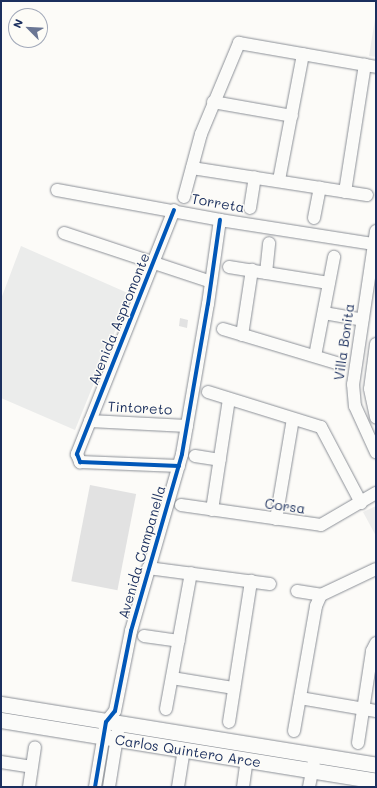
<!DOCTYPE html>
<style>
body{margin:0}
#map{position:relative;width:377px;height:788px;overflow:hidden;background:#fcfbf8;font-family:Mali,sans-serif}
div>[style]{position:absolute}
.built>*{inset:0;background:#ebeceb}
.green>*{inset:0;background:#ededec}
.building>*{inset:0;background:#e2e2e2;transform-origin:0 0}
.roads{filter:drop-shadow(0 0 1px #8c9097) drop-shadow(0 0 1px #8c9097)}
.minor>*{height:12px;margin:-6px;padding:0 6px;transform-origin:6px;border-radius:6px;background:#fbfbf9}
.major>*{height:15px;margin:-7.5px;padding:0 7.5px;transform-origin:7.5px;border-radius:7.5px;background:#fbfbf9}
.cycleway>*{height:4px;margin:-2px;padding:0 2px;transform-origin:2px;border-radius:2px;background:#0057b8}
span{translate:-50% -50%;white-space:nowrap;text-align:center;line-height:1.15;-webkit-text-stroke:3px #fdfcf7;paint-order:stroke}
.street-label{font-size:14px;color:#1b2f5e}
.frame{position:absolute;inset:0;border:2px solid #1b2f5e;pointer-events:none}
.north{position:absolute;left:8px;top:8px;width:40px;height:40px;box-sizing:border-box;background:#fdfcf7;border:1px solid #a3aaba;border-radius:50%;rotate:294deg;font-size:11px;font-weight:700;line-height:16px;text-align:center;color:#1b2f5e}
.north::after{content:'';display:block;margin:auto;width:14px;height:18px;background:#6a7694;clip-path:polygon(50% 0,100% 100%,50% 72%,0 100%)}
</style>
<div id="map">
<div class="built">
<i style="clip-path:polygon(21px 246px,130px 294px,75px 430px,1px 398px,1px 299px)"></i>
</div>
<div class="green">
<i style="clip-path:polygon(376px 13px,376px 57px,369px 56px)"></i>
<i style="clip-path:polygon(376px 506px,376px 536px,363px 512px)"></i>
</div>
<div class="building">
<i style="clip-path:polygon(180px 318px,188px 320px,187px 328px,179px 326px)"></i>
<i style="left:90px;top:485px;width:47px;height:98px;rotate:11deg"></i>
</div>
<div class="roads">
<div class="minor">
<i style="left:213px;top:102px;width:80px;rotate:10deg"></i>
<i style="left:192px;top:168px;width:177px;rotate:8.8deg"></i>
<i style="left:279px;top:180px;width:128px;rotate:-79.2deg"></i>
<i style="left:57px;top:190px;width:166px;rotate:10.4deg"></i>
<i style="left:220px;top:220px;width:156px;rotate:8.9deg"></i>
<i style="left:345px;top:192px;width:129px;rotate:-81.1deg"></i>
<i style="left:184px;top:197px;width:65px;rotate:-74.9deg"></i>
<i style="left:201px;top:134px;width:99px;rotate:-67.3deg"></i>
<i style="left:239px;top:43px;width:139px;rotate:9.9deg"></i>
<i style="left:250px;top:208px;width:31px;rotate:-81deg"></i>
<i style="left:174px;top:210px;width:263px;rotate:111.7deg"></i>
<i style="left:77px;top:454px;width:9px;rotate:69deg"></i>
<i style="left:80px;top:462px;width:99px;rotate:2.3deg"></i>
<i style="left:314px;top:218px;width:31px;rotate:-79deg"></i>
<i style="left:376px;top:231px;width:155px;rotate:98.5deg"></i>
<i style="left:353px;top:384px;width:22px;rotate:85deg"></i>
<i style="left:355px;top:406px;width:51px;rotate:65.5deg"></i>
<i style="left:64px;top:233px;width:155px;rotate:18.4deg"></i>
<i style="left:229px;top:267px;width:101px;rotate:9.1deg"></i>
<i style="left:266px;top:273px;width:30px;rotate:-84deg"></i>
<i style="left:324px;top:313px;width:39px;rotate:10deg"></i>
<i style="left:223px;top:329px;width:122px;rotate:16.7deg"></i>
<i style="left:242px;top:335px;width:66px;rotate:-81.3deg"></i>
<i style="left:376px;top:344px;width:45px;rotate:97.6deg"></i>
<i style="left:370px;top:389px;width:29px;rotate:78deg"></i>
<i style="left:315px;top:356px;width:101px;rotate:-79.1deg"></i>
<i style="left:208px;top:392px;width:118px;rotate:17.2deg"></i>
<i style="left:321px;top:427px;width:86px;rotate:62.2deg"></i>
<i style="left:90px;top:421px;width:97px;rotate:3deg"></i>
<i style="left:195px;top:456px;width:25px;rotate:9deg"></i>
<i style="left:181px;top:505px;width:141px;rotate:8.1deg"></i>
<i style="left:321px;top:525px;width:64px;rotate:-30.2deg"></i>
<i style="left:212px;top:510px;width:112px;rotate:-81.3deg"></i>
<i style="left:276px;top:519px;width:101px;rotate:-80.4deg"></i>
<i style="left:148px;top:568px;width:123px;rotate:7.5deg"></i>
<i style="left:297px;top:591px;width:24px;rotate:9deg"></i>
<i style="left:321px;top:595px;width:61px;rotate:-25.3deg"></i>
<i style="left:144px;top:636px;width:35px;rotate:8deg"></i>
<i style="left:172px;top:678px;width:63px;rotate:9.2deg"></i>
<i style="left:300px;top:698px;width:77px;rotate:9.7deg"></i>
<i style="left:166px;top:709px;width:138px;rotate:-79.6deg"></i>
<i style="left:229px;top:722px;width:143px;rotate:-81.1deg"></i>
<i style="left:294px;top:731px;width:127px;rotate:-80deg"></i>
<i style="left:316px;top:606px;width:12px;rotate:-66deg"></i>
<i style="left:358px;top:743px;width:93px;rotate:-81.3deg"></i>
<i style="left:372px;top:651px;width:9px;rotate:-63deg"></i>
<i style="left:1px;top:762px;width:31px;rotate:9deg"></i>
<i style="left:29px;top:787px;width:40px;rotate:-81.5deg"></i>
<i style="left:95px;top:787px;width:66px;rotate:-80.4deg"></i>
<i style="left:106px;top:722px;width:14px;rotate:-51deg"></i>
<i style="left:115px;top:711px;width:82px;rotate:-78.7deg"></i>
<i style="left:131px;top:631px;width:184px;rotate:-73.9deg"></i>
<i style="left:182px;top:454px;width:152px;rotate:-80.2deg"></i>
<i style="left:208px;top:304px;width:85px;rotate:-81.9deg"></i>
<i style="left:109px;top:787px;width:57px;rotate:-80.9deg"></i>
<i style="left:178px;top:787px;width:37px;rotate:-81deg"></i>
<i style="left:243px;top:787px;width:27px;rotate:-82deg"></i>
<i style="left:309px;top:787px;width:33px;rotate:-79deg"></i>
</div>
<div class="major">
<i style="left:1px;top:704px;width:380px;rotate:9.2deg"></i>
<i style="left:1px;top:720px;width:380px;rotate:9.2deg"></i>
</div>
</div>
<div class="cycleway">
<i style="left:174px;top:210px;width:263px;rotate:111.7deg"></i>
<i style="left:77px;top:454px;width:9px;rotate:69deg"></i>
<i style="left:80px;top:462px;width:99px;rotate:2.3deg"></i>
<i style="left:95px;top:787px;width:66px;rotate:-80.4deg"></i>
<i style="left:106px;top:722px;width:14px;rotate:-51deg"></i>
<i style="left:115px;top:711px;width:82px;rotate:-78.7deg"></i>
<i style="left:131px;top:631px;width:184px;rotate:-73.9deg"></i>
<i style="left:182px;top:454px;width:152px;rotate:-80.2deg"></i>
<i style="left:208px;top:304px;width:85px;rotate:-81.9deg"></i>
</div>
<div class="street-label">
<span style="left:218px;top:203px;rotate:10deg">Torreta</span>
<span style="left:119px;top:319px;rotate:-68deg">Avenida Aspromonte</span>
<span style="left:344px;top:342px;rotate:-82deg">Villa Bonita</span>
<span style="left:140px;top:408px;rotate:3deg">Tintoreto</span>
<span style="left:285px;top:506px;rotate:8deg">Corsa</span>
<span style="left:142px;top:552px;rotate:-74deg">Avenida Campanella</span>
<span style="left:188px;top:751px;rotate:9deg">Carlos Quintero Arce</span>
</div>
<div class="frame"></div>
<div class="north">N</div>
</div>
